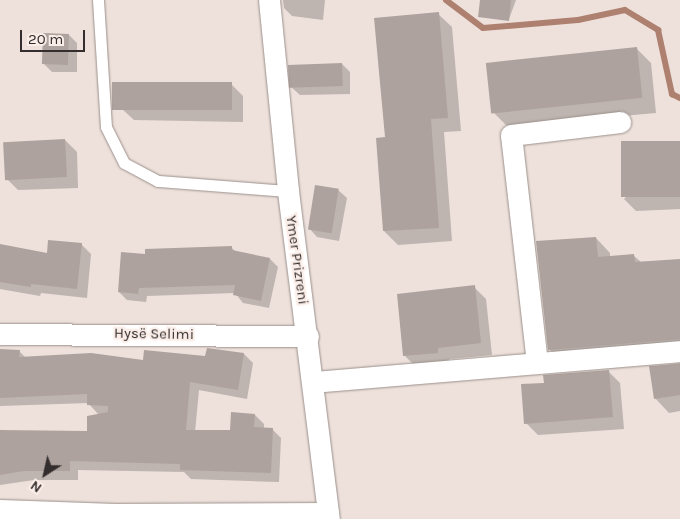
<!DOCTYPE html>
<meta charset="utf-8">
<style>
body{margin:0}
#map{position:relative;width:680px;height:519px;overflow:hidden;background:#eee1dc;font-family:Karla,sans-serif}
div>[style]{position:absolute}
.shadow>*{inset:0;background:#0003}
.stream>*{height:6px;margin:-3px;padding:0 3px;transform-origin:3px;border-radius:3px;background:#ae806f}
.building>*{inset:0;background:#aea29e;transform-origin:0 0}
.roads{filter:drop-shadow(0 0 1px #9b908b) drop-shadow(0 0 1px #9b908b)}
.service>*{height:11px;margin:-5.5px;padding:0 5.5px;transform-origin:5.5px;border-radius:5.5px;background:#fff}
.minor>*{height:21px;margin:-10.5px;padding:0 10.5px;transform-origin:10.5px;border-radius:10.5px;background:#fff}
span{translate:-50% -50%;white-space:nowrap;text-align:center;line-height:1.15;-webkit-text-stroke:4.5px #fbeee9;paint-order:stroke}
.street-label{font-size:15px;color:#332e2d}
.north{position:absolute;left:20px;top:449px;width:50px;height:50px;-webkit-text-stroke:4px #fbeee9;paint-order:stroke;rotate:215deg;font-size:14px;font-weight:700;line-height:20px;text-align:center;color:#332e2d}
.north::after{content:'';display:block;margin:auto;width:18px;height:22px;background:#332e2d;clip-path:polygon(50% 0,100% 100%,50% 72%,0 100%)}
.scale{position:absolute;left:20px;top:30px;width:65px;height:22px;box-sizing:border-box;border:2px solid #332e2d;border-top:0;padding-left:6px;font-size:15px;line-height:18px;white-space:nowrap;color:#332e2d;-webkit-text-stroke:4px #fbeee9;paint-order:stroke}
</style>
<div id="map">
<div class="shadow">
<i style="clip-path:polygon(283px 0,325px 0,323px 20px,292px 16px,284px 8px)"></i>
<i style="clip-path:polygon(481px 0,516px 0,509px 19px)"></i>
<i style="clip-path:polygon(438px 14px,452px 27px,461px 131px,444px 132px,452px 241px,398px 245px,384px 231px,386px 138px)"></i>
<i style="clip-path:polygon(69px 35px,77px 43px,77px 72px,52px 72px,43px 63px)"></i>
<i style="clip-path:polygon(636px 48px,651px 63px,656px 113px,507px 126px,492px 111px)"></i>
<i style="clip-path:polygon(342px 64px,350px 72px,350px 94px,300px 95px,291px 87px)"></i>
<i style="clip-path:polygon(231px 84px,243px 96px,243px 122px,134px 120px,121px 108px)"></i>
<i style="clip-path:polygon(65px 140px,77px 152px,78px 188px,18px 190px,6px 178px)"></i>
<i style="clip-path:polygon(680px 142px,680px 209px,636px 211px,624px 199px)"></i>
<i style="clip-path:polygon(338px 190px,347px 198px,339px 241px,317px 237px,309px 228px)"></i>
<i style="clip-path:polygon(596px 238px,610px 253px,610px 257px,634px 256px,641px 262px,680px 260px,680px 355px,564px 363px,549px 349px)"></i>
<i style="clip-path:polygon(81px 244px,91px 254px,87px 298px,41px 293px,40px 296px,0 289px,0 251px,48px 254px)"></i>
<i style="clip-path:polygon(231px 247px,236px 252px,270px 259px,278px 267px,269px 308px,243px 303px,235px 293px,147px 296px,146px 302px,127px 300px,119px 292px,147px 256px)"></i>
<i style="clip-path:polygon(474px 287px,486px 299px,492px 355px,449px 359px,450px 364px,417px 368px,405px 356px)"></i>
<i style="clip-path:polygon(0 350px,19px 351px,26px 358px,144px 362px,244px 354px,253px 363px,247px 399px,199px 390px,195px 432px,231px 432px,255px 415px,264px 424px,264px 429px,272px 429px,281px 438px,279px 482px,191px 479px,184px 472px,78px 470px,78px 480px,34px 480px,0 485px,0 433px,88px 432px,99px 415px,88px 403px,0 406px)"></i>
<i style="clip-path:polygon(680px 363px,680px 411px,669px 413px,655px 398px,650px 367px)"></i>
<i style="clip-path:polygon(608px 371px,620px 383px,624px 429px,538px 435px,526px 423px,545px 384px)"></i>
</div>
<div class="stream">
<i style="left:446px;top:0;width:46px;rotate:37.1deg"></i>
<i style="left:483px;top:28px;width:95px;rotate:-4.8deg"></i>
<i style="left:578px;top:20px;width:48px;rotate:-12deg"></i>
<i style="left:625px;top:10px;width:39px;rotate:31deg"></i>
<i style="left:658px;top:30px;width:66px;rotate:77.7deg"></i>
<i style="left:672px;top:94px;width:9px;rotate:27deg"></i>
</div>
<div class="building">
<i style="clip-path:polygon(480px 0,511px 0,509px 21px,478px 17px)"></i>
<i style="clip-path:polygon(439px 12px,448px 118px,431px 119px,439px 228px,383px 231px,376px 138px,385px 137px,374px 18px)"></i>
<i style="left:43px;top:33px;width:26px;height:31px;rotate:2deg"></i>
<i style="left:637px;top:47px;width:51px;height:152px;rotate:84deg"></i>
<i style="left:342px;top:63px;width:23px;height:54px;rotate:88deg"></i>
<i style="left:112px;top:82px;width:120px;height:28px"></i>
<i style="left:65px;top:139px;width:38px;height:62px;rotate:87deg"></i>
<i style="left:680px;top:141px;width:56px;height:59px;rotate:90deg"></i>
<i style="left:315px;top:185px;width:24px;height:45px;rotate:9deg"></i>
<i style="clip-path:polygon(596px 237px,598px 257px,634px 254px,635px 262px,680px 259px,680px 339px,548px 350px,536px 241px)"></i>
<i style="clip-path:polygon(48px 240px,82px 243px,77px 289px,31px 284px,31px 287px,0 282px,0 244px,47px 253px)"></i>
<i style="clip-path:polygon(232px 246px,232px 250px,270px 258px,261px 301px,233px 295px,235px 285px,139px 288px,138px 294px,118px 292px,121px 252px,145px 254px,145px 249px)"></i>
<i style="clip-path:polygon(475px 285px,481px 343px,438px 348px,438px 353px,403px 356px,397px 294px)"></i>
<i style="clip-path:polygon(207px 348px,244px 353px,238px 390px,190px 382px,186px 430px,230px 430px,231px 412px,255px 414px,254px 427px,273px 428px,271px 473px,180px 470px,180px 464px,70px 461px,70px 471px,24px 471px,0 475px,0 430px,87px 431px,87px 416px,108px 412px,108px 406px,87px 405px,87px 394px,0 398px,0 349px,20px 350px,19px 357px,91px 353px,143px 360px,144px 350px,205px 356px)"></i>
<i style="clip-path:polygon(680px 364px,680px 395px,654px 399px,649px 366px)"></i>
<i style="clip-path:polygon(609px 370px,613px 417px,524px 424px,521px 384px,544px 383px,543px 375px)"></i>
</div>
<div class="roads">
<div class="service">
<i style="left:98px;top:0;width:127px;rotate:86.4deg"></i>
<i style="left:106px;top:127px;width:40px;rotate:63.4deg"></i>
<i style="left:124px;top:163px;width:38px;rotate:28deg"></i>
<i style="left:158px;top:181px;width:130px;rotate:4.4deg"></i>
</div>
<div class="minor">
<i style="left:269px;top:0;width:192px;rotate:84.3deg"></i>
<i style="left:288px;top:191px;width:331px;rotate:82.9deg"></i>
<i style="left:0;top:334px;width:308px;rotate:0.4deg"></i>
<i style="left:537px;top:363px;width:229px;rotate:-96.5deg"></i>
<i style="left:511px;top:135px;width:110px;rotate:-6.8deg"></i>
<i style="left:313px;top:382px;width:368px;rotate:-4.8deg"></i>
<i style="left:0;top:510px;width:115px;rotate:2deg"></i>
<i style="left:115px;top:514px;width:213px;rotate:-0.3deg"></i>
</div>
</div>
<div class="street-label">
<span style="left:297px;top:260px;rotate:82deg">Ymer Prizreni</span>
<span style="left:154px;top:334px;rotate:1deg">Hysë Selimi</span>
</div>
<div class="north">N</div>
<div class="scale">20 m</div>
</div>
